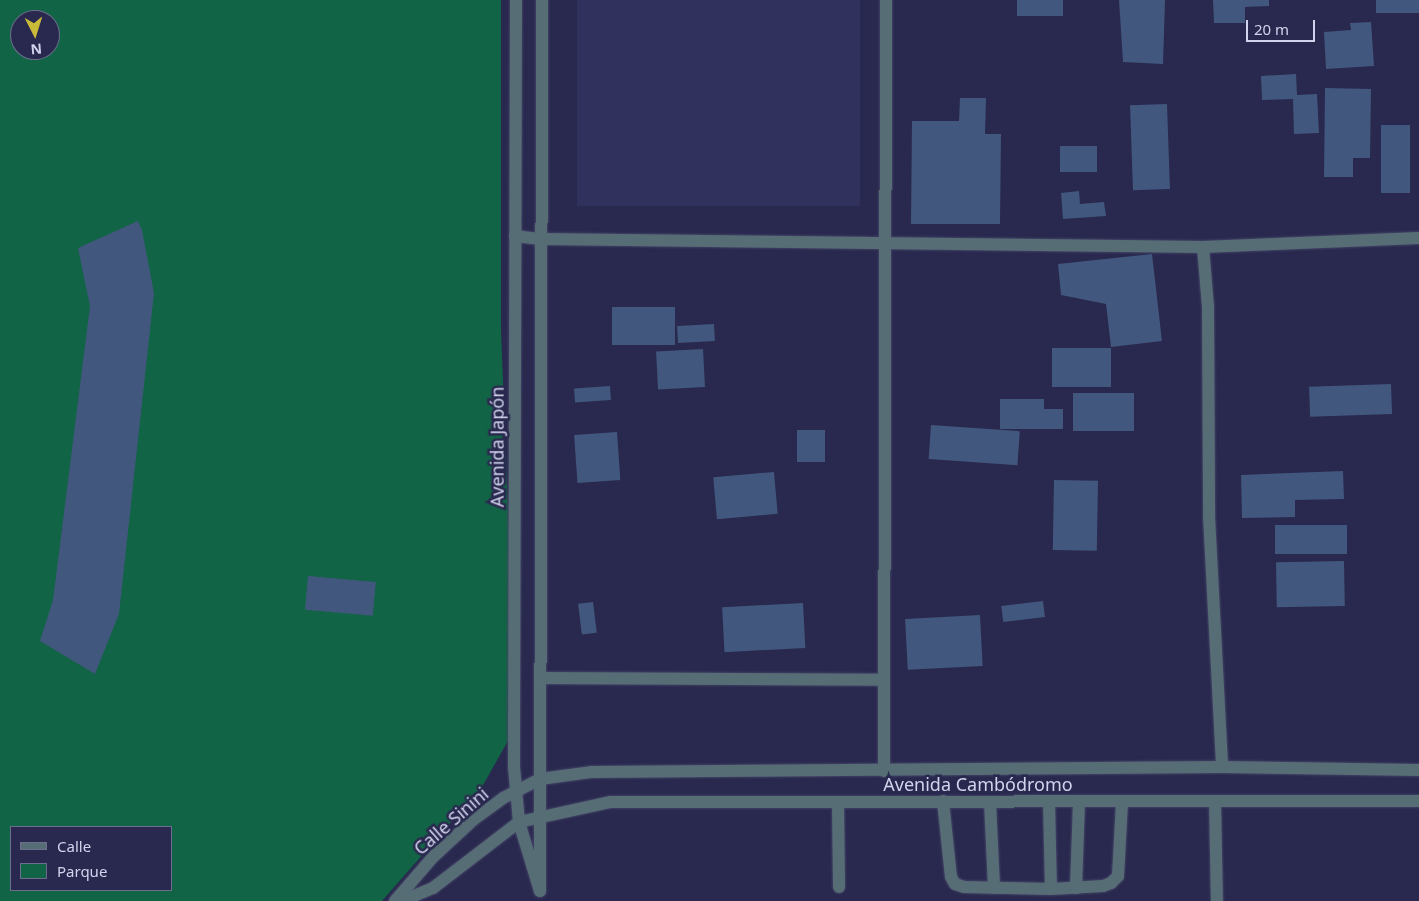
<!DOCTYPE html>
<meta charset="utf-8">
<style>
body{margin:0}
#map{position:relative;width:1419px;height:901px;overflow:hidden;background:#29284e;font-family:"Noto Sans",sans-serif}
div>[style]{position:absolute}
.built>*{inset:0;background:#31315d;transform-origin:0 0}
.green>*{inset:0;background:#116445}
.building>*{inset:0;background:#42577d;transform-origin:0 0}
.roads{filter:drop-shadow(0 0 1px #444467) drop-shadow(0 0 1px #444467)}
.minor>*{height:12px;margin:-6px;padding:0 6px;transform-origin:6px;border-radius:6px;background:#566d76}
span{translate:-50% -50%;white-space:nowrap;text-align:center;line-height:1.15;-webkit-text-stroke:5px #29284e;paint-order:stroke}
.street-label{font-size:18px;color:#d2d4ed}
.legend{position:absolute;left:10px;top:826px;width:162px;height:65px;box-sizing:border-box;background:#29284e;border:1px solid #6d6d8e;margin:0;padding:6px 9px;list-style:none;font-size:15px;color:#d2d4ed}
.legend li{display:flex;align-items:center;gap:10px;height:25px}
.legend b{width:25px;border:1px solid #6d6d8e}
.north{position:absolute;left:10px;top:10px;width:50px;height:50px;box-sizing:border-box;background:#29284e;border:1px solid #6d6d8e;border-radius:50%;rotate:175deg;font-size:14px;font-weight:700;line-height:20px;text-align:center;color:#d2d4ed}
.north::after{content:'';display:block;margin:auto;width:18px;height:22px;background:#caba3a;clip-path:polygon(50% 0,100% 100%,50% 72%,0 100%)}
.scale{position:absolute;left:1246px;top:20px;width:69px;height:22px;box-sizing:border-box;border:2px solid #d2d4ed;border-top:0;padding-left:6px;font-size:15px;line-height:18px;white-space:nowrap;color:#d2d4ed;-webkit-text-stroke:4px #29284e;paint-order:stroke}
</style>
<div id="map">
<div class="built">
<i style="left:577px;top:0;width:283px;height:206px"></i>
</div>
<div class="green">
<i style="clip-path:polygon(evenodd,0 0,501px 0,501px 329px,515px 694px,509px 739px,482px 787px,382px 901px,0 901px,0 0,20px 20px,50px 20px,50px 50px,20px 50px,20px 20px,0 0,11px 827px,171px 827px,171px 890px,11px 890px,11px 827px)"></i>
</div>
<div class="building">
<i style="left:1017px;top:0;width:46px;height:16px"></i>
<i style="clip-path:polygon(1119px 0,1165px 0,1163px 64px,1123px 62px)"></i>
<i style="clip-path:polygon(1213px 0,1269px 0,1269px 6px,1245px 7px,1245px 23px,1214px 23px)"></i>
<i style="left:1376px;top:0;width:43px;height:13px"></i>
<i style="clip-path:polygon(1371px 22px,1374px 66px,1326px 69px,1324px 32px,1351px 30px,1350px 23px)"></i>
<i style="clip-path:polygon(1296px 74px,1297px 95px,1317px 94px,1319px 133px,1294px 134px,1293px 99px,1262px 100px,1261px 76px)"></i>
<i style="clip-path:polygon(1325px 88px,1371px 89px,1370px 158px,1353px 158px,1353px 177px,1324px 177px)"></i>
<i style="clip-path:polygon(960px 98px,986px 98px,985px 134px,1001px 134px,1000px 224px,911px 224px,912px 121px,959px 121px)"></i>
<i style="left:1167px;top:104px;width:85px;height:37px;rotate:88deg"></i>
<i style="left:1410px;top:125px;width:68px;height:29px;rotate:90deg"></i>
<i style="left:1060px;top:146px;width:37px;height:26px"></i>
<i style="clip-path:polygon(1079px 191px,1080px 204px,1104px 202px,1106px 216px,1063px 219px,1061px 193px)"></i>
<i style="clip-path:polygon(138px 221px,142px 230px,154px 293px,119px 614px,95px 674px,40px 641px,53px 600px,90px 306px,78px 248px)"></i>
<i style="clip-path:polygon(1152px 254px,1162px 341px,1111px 347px,1106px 304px,1061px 295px,1058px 264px)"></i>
<i style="left:612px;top:307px;width:63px;height:38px"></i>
<i style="left:714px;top:324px;width:17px;height:37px;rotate:87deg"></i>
<i style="left:1111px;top:348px;width:39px;height:59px;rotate:90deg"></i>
<i style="left:703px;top:349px;width:38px;height:47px;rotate:87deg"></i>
<i style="left:1391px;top:384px;width:30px;height:82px;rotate:88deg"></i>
<i style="left:610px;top:386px;width:14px;height:36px;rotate:86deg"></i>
<i style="left:1073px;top:393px;width:61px;height:38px"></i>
<i style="clip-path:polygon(1000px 399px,1044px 399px,1044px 409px,1063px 409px,1063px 429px,1000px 429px)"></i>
<i style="left:931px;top:425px;width:89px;height:34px;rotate:4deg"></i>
<i style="left:797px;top:430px;width:28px;height:32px"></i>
<i style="left:617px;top:432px;width:48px;height:43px;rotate:86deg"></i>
<i style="clip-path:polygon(1343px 471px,1344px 499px,1295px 500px,1295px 517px,1242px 518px,1241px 475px)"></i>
<i style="left:774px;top:472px;width:42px;height:61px;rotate:85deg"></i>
<i style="left:1054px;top:480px;width:44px;height:70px;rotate:1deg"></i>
<i style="left:1275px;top:525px;width:72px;height:29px"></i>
<i style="left:1344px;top:561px;width:45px;height:68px;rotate:89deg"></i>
<i style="left:308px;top:576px;width:68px;height:34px;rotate:5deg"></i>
<i style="left:1043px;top:601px;width:16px;height:42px;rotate:83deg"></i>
<i style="left:593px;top:602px;width:31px;height:15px;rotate:83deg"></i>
<i style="left:803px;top:603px;width:45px;height:81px;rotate:87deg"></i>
<i style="left:980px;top:615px;width:51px;height:75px;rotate:87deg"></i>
</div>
<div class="roads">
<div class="minor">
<i style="left:516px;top:0;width:767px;rotate:90.15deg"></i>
<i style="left:514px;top:767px;width:55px;rotate:84.8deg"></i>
<i style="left:519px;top:822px;width:72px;rotate:73.1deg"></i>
<i style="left:540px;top:891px;width:891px;rotate:-89.87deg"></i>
<i style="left:515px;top:236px;width:26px;rotate:7deg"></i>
<i style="left:541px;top:239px;width:662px;rotate:0.69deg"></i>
<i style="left:1203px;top:247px;width:216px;rotate:-2.4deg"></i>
<i style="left:1203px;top:247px;width:60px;rotate:85.2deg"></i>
<i style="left:1208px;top:307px;width:209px;rotate:89.7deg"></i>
<i style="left:1209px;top:516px;width:251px;rotate:87deg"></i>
<i style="left:540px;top:678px;width:342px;rotate:0.3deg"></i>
<i style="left:884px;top:771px;width:771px;rotate:-89.85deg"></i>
<i style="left:943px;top:801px;width:76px;rotate:84deg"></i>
<i style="left:951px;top:877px;width:8px;rotate:60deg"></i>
<i style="left:955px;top:884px;width:9px;rotate:18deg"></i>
<i style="left:964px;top:887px;width:87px;rotate:1.3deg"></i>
<i style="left:1051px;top:889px;width:52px;rotate:-3.3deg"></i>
<i style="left:1103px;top:886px;width:9px;rotate:-21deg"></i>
<i style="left:1111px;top:883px;width:10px;rotate:-45deg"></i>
<i style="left:1118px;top:876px;width:75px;rotate:-86.9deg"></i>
<i style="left:1215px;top:801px;width:100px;rotate:88.9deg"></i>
<i style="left:838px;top:802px;width:85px;rotate:89.3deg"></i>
<i style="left:990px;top:802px;width:86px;rotate:87.3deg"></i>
<i style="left:1049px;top:802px;width:87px;rotate:88.7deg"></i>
<i style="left:1076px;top:888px;width:86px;rotate:-88deg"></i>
<i style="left:395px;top:901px;width:58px;rotate:-49.2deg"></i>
<i style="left:433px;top:857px;width:54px;rotate:-42.8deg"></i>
<i style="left:473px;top:820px;width:37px;rotate:-36deg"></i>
<i style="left:503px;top:798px;width:42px;rotate:-27.2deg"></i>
<i style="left:540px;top:779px;width:51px;rotate:-7.8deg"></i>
<i style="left:591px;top:772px;width:631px;rotate:-0.45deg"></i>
<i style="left:1222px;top:767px;width:197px;rotate:0.9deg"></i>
<i style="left:402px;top:901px;width:34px;rotate:-23deg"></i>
<i style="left:433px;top:888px;width:108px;rotate:-37.5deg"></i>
<i style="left:519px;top:822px;width:94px;rotate:-12.3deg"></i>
<i style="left:611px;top:802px;width:808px;rotate:-0.07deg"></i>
</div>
</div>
<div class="street-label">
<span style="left:497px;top:447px;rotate:-90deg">Avenida Japón</span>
<span style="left:978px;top:784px">Avenida Cambódromo</span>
<span style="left:451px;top:821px;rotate:-41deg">Calle Sinini</span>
</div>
<ul class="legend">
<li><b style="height:6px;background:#566d76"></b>Calle</li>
<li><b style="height:14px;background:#116445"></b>Parque</li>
</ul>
<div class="north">N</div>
<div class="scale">20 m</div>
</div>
